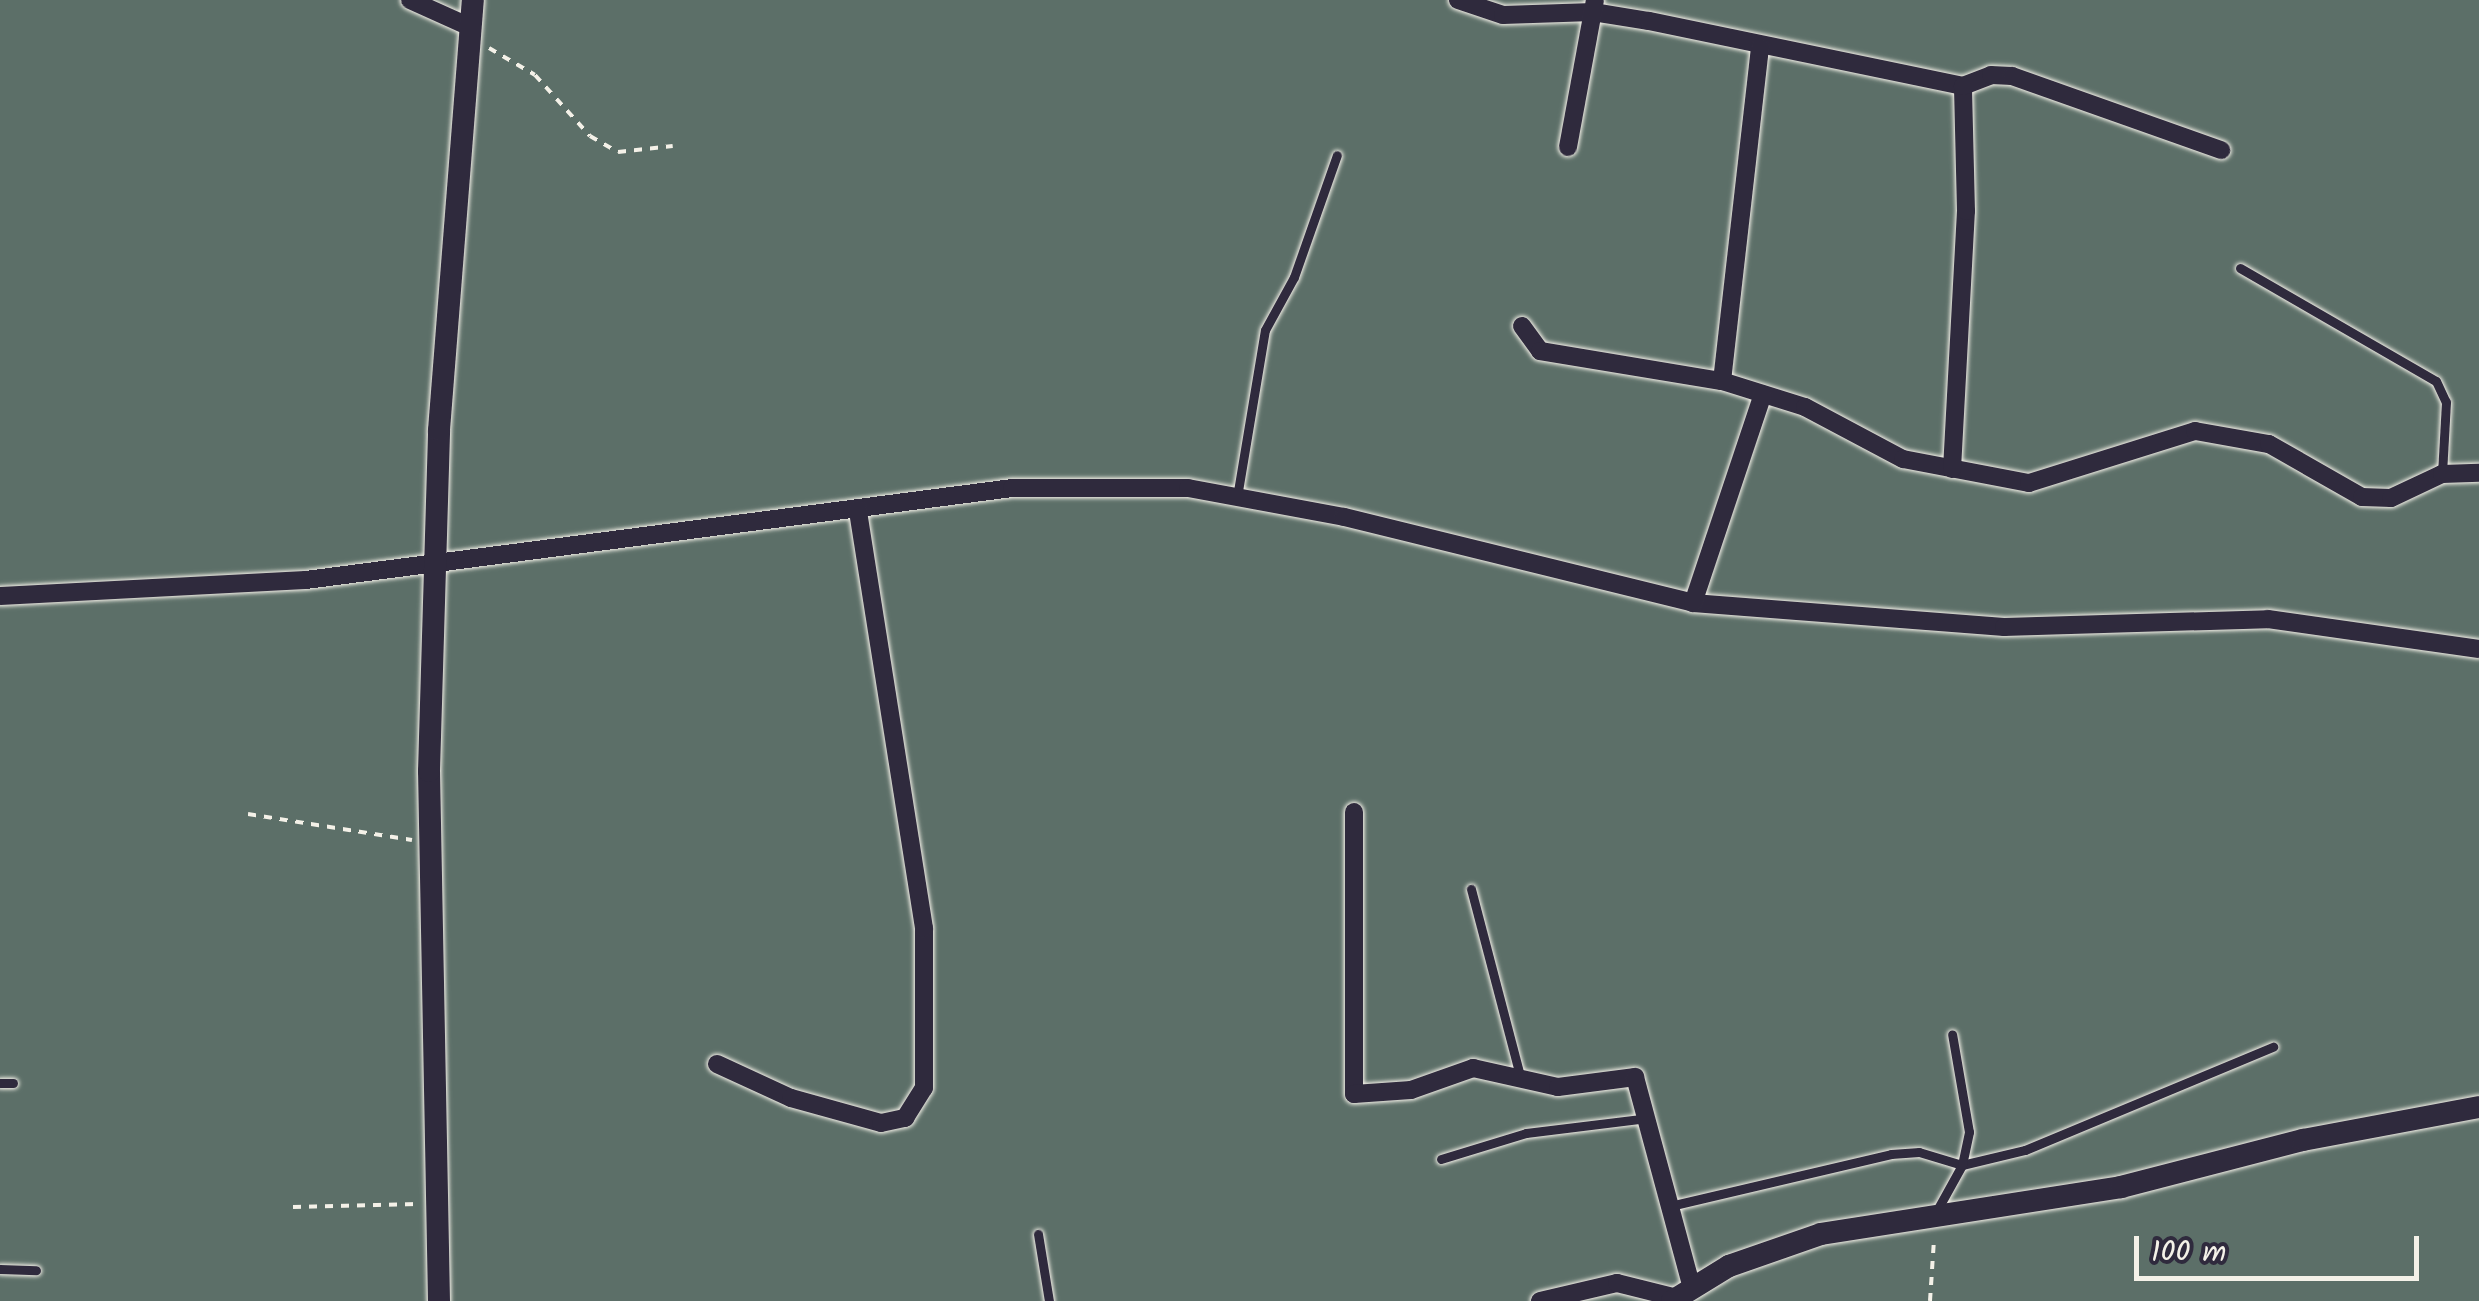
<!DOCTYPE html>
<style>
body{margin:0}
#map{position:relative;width:2479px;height:1301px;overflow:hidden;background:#2f2a3d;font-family:Kalam,sans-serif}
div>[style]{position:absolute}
.green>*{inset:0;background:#5c6f68;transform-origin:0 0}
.path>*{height:4px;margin-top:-2px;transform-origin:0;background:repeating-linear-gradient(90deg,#f4f1e8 0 8px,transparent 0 16px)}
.roads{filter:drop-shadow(0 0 2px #f4f1e8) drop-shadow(0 0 2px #f4f1e8)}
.service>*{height:9px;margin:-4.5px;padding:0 4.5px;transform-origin:4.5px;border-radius:4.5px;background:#2f2a3d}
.minor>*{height:18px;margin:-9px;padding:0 9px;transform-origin:9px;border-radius:9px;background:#2f2a3d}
.tertiary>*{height:22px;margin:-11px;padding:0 11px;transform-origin:11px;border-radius:11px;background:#2f2a3d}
span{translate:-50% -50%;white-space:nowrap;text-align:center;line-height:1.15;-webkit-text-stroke:9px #2f2a3d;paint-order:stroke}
.scale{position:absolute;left:2134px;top:1236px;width:285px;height:45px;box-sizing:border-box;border:5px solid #f4f1e8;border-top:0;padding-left:12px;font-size:30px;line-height:35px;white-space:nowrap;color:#f4f1e8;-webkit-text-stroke:8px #2f2a3d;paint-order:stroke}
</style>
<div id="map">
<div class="green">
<i style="left:0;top:0;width:2479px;height:1301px"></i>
</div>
<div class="path">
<i style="left:489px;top:48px;width:53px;rotate:30.4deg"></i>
<i style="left:535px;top:75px;width:82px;rotate:48deg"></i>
<i style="left:590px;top:136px;width:32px;rotate:30deg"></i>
<i style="left:618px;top:152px;width:55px;rotate:-6.2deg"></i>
<i style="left:248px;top:814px;width:166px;rotate:9deg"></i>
<i style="left:293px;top:1207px;width:125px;rotate:-1.4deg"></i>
<i style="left:1930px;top:1301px;width:62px;rotate:-86.3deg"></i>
</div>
<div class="roads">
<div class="service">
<i style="left:2240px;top:268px;width:226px;rotate:30deg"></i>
<i style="left:2436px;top:381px;width:23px;rotate:65deg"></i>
<i style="left:2446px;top:402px;width:71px;rotate:93.2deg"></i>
<i style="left:1237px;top:497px;width:169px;rotate:-80.5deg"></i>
<i style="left:1265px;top:330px;width:60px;rotate:-61.3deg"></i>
<i style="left:1294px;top:277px;width:129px;rotate:-70.6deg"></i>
<i style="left:1471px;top:889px;width:196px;rotate:75.3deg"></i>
<i style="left:0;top:1083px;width:13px"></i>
<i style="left:1441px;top:1159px;width:89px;rotate:-17deg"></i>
<i style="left:1526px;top:1133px;width:124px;rotate:-7deg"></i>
<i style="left:1670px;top:1206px;width:227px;rotate:-13.2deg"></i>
<i style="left:1891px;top:1154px;width:28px;rotate:-4deg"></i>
<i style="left:1919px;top:1152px;width:45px;rotate:16.8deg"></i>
<i style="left:1962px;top:1165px;width:65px;rotate:-13.4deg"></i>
<i style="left:2025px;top:1150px;width:269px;rotate:-22.6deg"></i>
<i style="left:1936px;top:1212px;width:54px;rotate:-61deg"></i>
<i style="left:1962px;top:1165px;width:34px;rotate:-78deg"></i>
<i style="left:1969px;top:1132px;width:99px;rotate:-99.8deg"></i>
<i style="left:1038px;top:1234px;width:68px;rotate:80.7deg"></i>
<i style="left:0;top:1269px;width:36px;rotate:2deg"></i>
</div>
<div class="minor">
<i style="left:410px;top:0;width:66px;rotate:24.2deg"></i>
<i style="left:1458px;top:0;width:47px;rotate:18.4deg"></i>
<i style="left:1503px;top:15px;width:90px;rotate:-1.9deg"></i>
<i style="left:1593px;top:12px;width:57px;rotate:9.1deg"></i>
<i style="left:1649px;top:21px;width:321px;rotate:11.7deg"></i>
<i style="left:1568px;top:147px;width:149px;rotate:-79.6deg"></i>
<i style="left:1522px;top:326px;width:31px;rotate:54deg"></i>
<i style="left:1540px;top:351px;width:184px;rotate:9.4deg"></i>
<i style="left:1722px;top:381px;width:87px;rotate:17.4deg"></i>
<i style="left:1805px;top:407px;width:111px;rotate:28deg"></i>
<i style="left:1903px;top:459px;width:128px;rotate:10.8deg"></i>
<i style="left:2029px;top:483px;width:174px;rotate:-17.4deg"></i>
<i style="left:2195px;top:431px;width:75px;rotate:10deg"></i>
<i style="left:2269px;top:444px;width:107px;rotate:29.7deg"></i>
<i style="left:2362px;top:497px;width:29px;rotate:2deg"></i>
<i style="left:2391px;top:498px;width:56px;rotate:-25.2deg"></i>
<i style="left:2442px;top:474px;width:37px;rotate:-2deg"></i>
<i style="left:1722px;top:381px;width:336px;rotate:-83.5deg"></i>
<i style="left:1952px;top:469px;width:258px;rotate:-86.9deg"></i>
<i style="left:1966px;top:211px;width:125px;rotate:-91.4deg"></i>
<i style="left:1963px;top:86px;width:30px;rotate:-21deg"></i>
<i style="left:1991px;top:75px;width:21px;rotate:3deg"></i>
<i style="left:2012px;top:76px;width:222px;rotate:19.5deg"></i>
<i style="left:0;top:596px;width:306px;rotate:-3deg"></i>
<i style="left:306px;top:580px;width:712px;rotate:-7.42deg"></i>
<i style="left:1012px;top:488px;width:176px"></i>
<i style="left:1188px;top:488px;width:159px;rotate:10.5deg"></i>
<i style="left:1344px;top:517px;width:359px;rotate:13.8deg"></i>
<i style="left:1693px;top:603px;width:312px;rotate:4.4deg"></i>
<i style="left:2004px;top:627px;width:264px;rotate:-1.7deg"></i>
<i style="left:2268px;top:619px;width:213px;rotate:8.1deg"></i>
<i style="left:1693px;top:603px;width:220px;rotate:-71.5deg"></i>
<i style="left:1354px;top:812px;width:282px;rotate:90deg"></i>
<i style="left:1354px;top:1094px;width:57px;rotate:-4deg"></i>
<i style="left:1411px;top:1090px;width:66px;rotate:-19.5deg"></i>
<i style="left:1473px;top:1068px;width:87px;rotate:12.6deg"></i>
<i style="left:1558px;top:1087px;width:78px;rotate:-7.4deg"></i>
<i style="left:1635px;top:1077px;width:219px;rotate:74.9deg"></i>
<i style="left:717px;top:1064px;width:81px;rotate:24.7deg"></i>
<i style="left:791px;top:1098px;width:93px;rotate:15.5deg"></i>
<i style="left:881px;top:1123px;width:25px;rotate:-12deg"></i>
<i style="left:905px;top:1118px;width:36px;rotate:-58deg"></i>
<i style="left:924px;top:1088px;width:160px;rotate:-90deg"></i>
<i style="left:924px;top:928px;width:424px;rotate:-99deg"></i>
<i style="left:1540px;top:1301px;width:79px;rotate:-13.2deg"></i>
<i style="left:1617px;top:1283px;width:62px;rotate:14deg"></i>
</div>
<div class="tertiary">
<i style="left:439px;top:1301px;width:530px;rotate:-91.08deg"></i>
<i style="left:429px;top:771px;width:341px;rotate:-88.3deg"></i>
<i style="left:439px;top:430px;width:431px;rotate:-85.5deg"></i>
<i style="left:1672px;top:1301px;width:67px;rotate:-31.6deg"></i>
<i style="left:1729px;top:1266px;width:97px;rotate:-19.2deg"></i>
<i style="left:1821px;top:1234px;width:304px;rotate:-8.9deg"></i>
<i style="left:2121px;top:1187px;width:188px;rotate:-14.5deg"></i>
<i style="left:2303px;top:1140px;width:179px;rotate:-10.6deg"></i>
</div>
</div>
<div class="scale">100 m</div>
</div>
